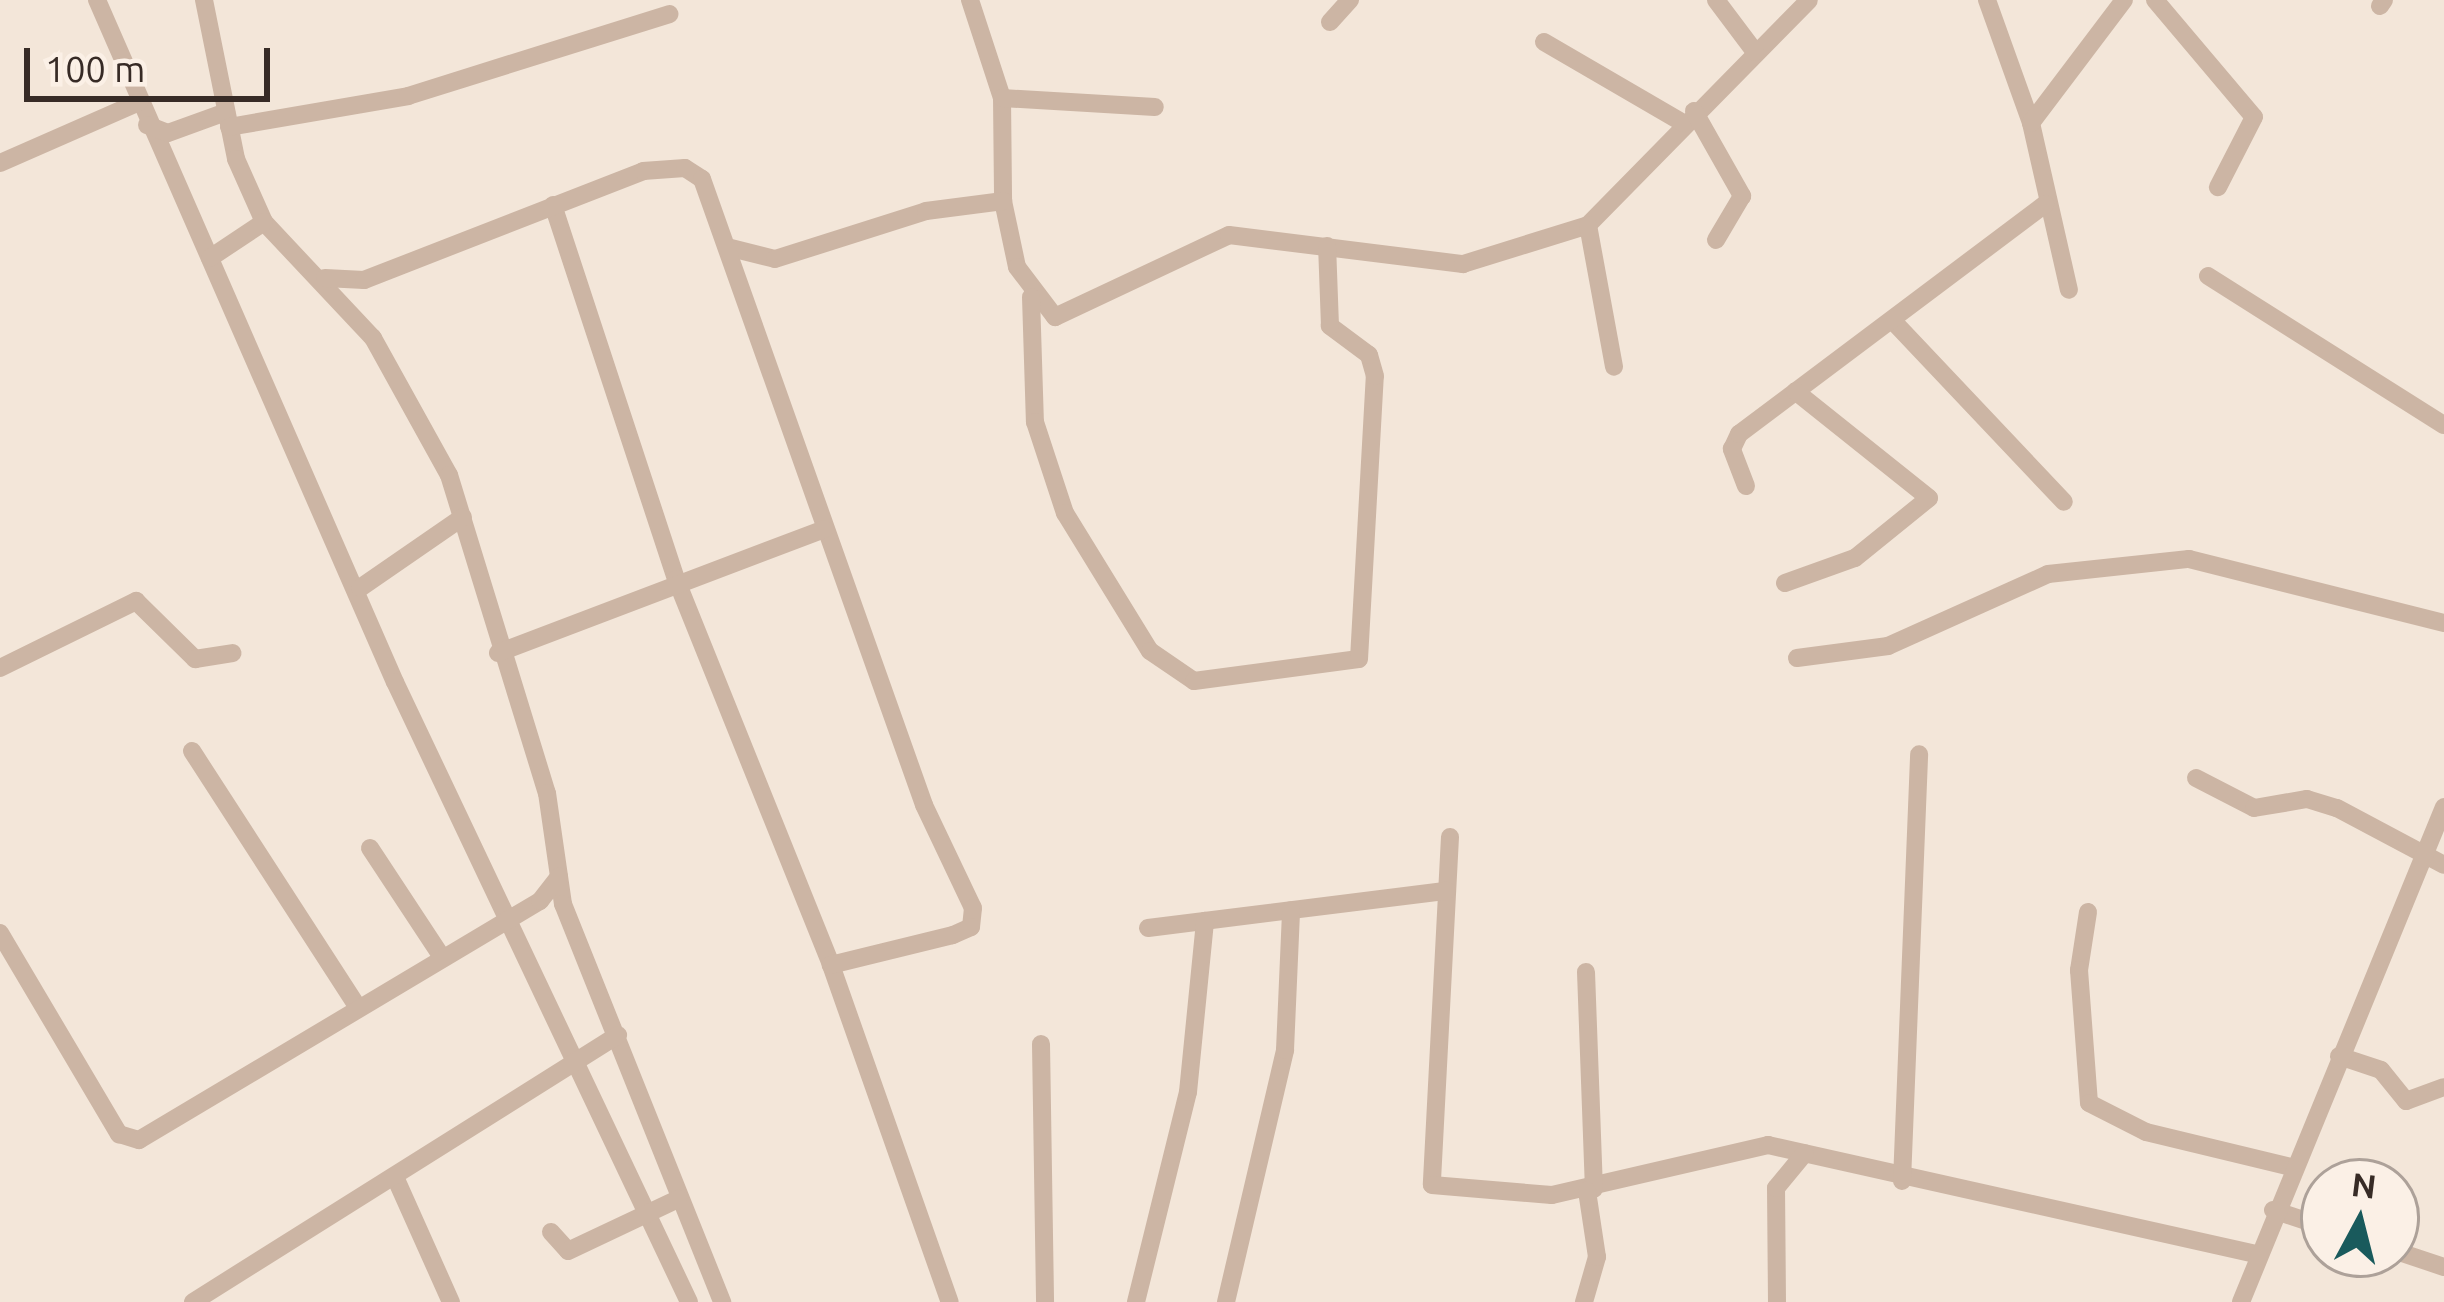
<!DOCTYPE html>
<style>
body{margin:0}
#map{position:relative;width:2444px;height:1302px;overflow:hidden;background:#f3e6d9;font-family:Ubuntu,sans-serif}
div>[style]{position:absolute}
.minor>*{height:18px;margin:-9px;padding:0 9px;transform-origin:9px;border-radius:9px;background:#ccb5a4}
span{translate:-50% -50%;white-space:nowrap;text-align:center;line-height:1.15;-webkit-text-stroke:12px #fbf0e6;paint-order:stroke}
.north{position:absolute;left:2300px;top:1158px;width:120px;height:120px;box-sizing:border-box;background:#fbf0e6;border:3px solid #ada199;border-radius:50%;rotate:7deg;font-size:33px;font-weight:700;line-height:48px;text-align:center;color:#372b26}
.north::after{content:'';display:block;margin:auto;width:42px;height:54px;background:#195a5c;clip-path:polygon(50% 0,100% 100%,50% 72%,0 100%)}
.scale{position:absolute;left:24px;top:48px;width:246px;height:54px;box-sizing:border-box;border:6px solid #372b26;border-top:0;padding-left:15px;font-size:36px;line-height:42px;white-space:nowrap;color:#372b26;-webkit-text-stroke:9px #fbf0e6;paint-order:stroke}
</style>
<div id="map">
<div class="minor">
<i style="left:97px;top:0;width:744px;rotate:66.4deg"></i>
<i style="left:395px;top:682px;width:686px;rotate:64.63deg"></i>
<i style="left:204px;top:0;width:162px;rotate:78.6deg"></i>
<i style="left:236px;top:159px;width:69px;rotate:66deg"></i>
<i style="left:264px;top:222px;width:159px;rotate:46.8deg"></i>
<i style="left:373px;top:338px;width:157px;rotate:61deg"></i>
<i style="left:449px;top:475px;width:333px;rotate:72.9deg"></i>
<i style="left:547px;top:793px;width:112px;rotate:81.8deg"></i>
<i style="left:563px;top:904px;width:429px;rotate:68.2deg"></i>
<i style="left:970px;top:0;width:103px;rotate:71.9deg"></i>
<i style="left:1002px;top:98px;width:103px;rotate:89.4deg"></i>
<i style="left:1003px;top:201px;width:67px;rotate:78deg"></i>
<i style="left:1017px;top:267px;width:63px;rotate:52.8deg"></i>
<i style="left:1055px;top:317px;width:192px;rotate:-25.2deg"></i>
<i style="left:1229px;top:235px;width:236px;rotate:7.1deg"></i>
<i style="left:1463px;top:264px;width:131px;rotate:-17.3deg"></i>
<i style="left:1588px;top:225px;width:315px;rotate:-45.5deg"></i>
<i style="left:1716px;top:0;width:65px;rotate:53.1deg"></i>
<i style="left:1987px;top:0;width:131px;rotate:70.3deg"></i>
<i style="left:2031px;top:123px;width:171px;rotate:77.2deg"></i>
<i style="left:2155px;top:0;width:153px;rotate:49.8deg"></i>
<i style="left:2254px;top:117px;width:79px;rotate:117.2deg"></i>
<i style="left:2380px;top:6px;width:7px;rotate:-56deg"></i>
<i style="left:1330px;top:22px;width:30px;rotate:-48deg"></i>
<i style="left:1544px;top:42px;width:161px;rotate:30.2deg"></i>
<i style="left:1002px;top:98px;width:153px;rotate:3.4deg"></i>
<i style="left:1694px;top:111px;width:98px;rotate:60.5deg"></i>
<i style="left:1742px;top:196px;width:51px;rotate:120.6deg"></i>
<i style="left:2031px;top:123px;width:154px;rotate:-52.9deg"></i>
<i style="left:147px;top:125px;width:22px;rotate:21deg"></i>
<i style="left:168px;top:133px;width:62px;rotate:-19.9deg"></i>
<i style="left:229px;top:127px;width:182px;rotate:-9.8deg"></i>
<i style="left:408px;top:96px;width:274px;rotate:-17.4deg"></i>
<i style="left:0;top:163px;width:152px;rotate:-23.7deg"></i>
<i style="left:553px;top:205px;width:394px;rotate:71.8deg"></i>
<i style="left:676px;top:579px;width:416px;rotate:68.1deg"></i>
<i style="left:831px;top:965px;width:357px;rotate:70.6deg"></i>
<i style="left:1588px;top:225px;width:144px;rotate:79.6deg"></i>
<i style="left:731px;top:248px;width:45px;rotate:14deg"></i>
<i style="left:775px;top:259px;width:158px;rotate:-17.6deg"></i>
<i style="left:926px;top:211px;width:78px;rotate:-7.4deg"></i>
<i style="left:210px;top:258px;width:65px;rotate:-33.7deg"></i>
<i style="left:2208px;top:276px;width:279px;rotate:32.3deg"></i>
<i style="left:325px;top:278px;width:39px;rotate:3deg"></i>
<i style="left:364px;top:280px;width:300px;rotate:-21.3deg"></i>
<i style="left:643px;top:171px;width:42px;rotate:-4.1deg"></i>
<i style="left:685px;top:168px;width:20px;rotate:33deg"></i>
<i style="left:702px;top:179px;width:664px;rotate:70.47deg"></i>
<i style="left:924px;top:805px;width:114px;rotate:64.6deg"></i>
<i style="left:973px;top:908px;width:19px;rotate:96deg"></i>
<i style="left:971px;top:927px;width:20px;rotate:156deg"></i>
<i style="left:953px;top:935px;width:126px;rotate:166.2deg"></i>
<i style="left:1031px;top:297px;width:125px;rotate:88.2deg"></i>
<i style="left:1035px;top:422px;width:96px;rotate:71.8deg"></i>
<i style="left:1065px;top:513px;width:162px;rotate:58.4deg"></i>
<i style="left:1150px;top:651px;width:53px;rotate:34.3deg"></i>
<i style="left:1194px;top:681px;width:166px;rotate:-7.6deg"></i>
<i style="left:1359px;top:659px;width:283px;rotate:-86.8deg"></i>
<i style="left:1375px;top:376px;width:22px;rotate:-106deg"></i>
<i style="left:1369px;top:355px;width:49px;rotate:-143.4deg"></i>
<i style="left:1330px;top:326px;width:80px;rotate:-92.1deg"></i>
<i style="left:1892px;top:320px;width:250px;rotate:46.6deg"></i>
<i style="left:1746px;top:486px;width:40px;rotate:-111deg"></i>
<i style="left:1732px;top:449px;width:17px;rotate:-65deg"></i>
<i style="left:1739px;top:434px;width:383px;rotate:-36.9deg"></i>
<i style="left:1785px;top:583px;width:74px;rotate:-19.7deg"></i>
<i style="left:1855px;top:558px;width:95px;rotate:-39deg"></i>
<i style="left:1929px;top:498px;width:171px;rotate:-141.4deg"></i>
<i style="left:360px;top:588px;width:125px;rotate:-34.6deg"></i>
<i style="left:498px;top:653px;width:349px;rotate:-20.8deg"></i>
<i style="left:1797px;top:658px;width:92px;rotate:-7.5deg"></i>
<i style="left:1888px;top:646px;width:175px;rotate:-24.2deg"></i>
<i style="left:2048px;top:574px;width:142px;rotate:-6.1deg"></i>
<i style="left:2189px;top:559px;width:263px;rotate:14.1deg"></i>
<i style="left:0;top:668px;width:152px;rotate:-26.2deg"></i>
<i style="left:136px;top:601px;width:83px;rotate:44.5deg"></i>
<i style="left:195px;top:659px;width:38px;rotate:-9deg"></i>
<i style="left:192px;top:751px;width:304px;rotate:57.1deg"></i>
<i style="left:2196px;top:778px;width:65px;rotate:27.3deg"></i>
<i style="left:2254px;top:808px;width:54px;rotate:-9.6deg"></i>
<i style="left:2307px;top:799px;width:31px;rotate:17deg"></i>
<i style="left:2337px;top:808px;width:121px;rotate:28deg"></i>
<i style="left:1450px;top:837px;width:348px;rotate:93deg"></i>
<i style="left:1432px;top:1185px;width:120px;rotate:4.8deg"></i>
<i style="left:1552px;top:1195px;width:222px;rotate:-13deg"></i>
<i style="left:1768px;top:1145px;width:498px;rotate:12.6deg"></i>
<i style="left:370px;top:848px;width:131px;rotate:56.6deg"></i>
<i style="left:2088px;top:912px;width:59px;rotate:98.8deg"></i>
<i style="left:2079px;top:970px;width:133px;rotate:85.7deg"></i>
<i style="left:2089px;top:1103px;width:64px;rotate:27deg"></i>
<i style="left:2146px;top:1132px;width:149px;rotate:13.6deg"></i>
<i style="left:1148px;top:928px;width:301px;rotate:-7.1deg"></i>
<i style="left:0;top:933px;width:234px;rotate:59.4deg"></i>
<i style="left:119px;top:1134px;width:21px;rotate:17deg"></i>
<i style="left:139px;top:1140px;width:467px;rotate:-30.8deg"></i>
<i style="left:540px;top:901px;width:31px;rotate:-52deg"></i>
<i style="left:1586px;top:972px;width:217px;rotate:87.9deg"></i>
<i style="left:1041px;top:1044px;width:258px;rotate:89.1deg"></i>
<i style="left:2339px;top:1056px;width:44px;rotate:18.4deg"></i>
<i style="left:2381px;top:1070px;width:40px;rotate:51deg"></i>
<i style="left:2406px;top:1101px;width:40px;rotate:-20.2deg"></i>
<i style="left:395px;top:1177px;width:137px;rotate:65.9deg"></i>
<i style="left:1902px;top:1181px;width:427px;rotate:-87.7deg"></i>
<i style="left:2273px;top:1210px;width:54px;rotate:18.4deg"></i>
<i style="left:551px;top:1232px;width:25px;rotate:48deg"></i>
<i style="left:568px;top:1251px;width:122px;rotate:-25.3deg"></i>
<i style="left:2396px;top:1251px;width:51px;rotate:18.4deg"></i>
<i style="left:193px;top:1302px;width:502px;rotate:-32.14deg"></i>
<i style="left:1136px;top:1302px;width:216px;rotate:-76.1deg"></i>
<i style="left:1188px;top:1092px;width:172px;rotate:-84.3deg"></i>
<i style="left:1226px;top:1302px;width:259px;rotate:-76.8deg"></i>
<i style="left:1285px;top:1050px;width:140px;rotate:-87.5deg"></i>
<i style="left:1584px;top:1302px;width:47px;rotate:-73.9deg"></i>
<i style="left:1597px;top:1257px;width:67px;rotate:-98.6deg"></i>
<i style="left:1777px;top:1302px;width:114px;rotate:-90.5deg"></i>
<i style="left:1776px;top:1188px;width:45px;rotate:-50.4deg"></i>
<i style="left:2241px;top:1302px;width:535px;rotate:-67.7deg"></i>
</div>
<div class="north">N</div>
<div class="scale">100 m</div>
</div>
